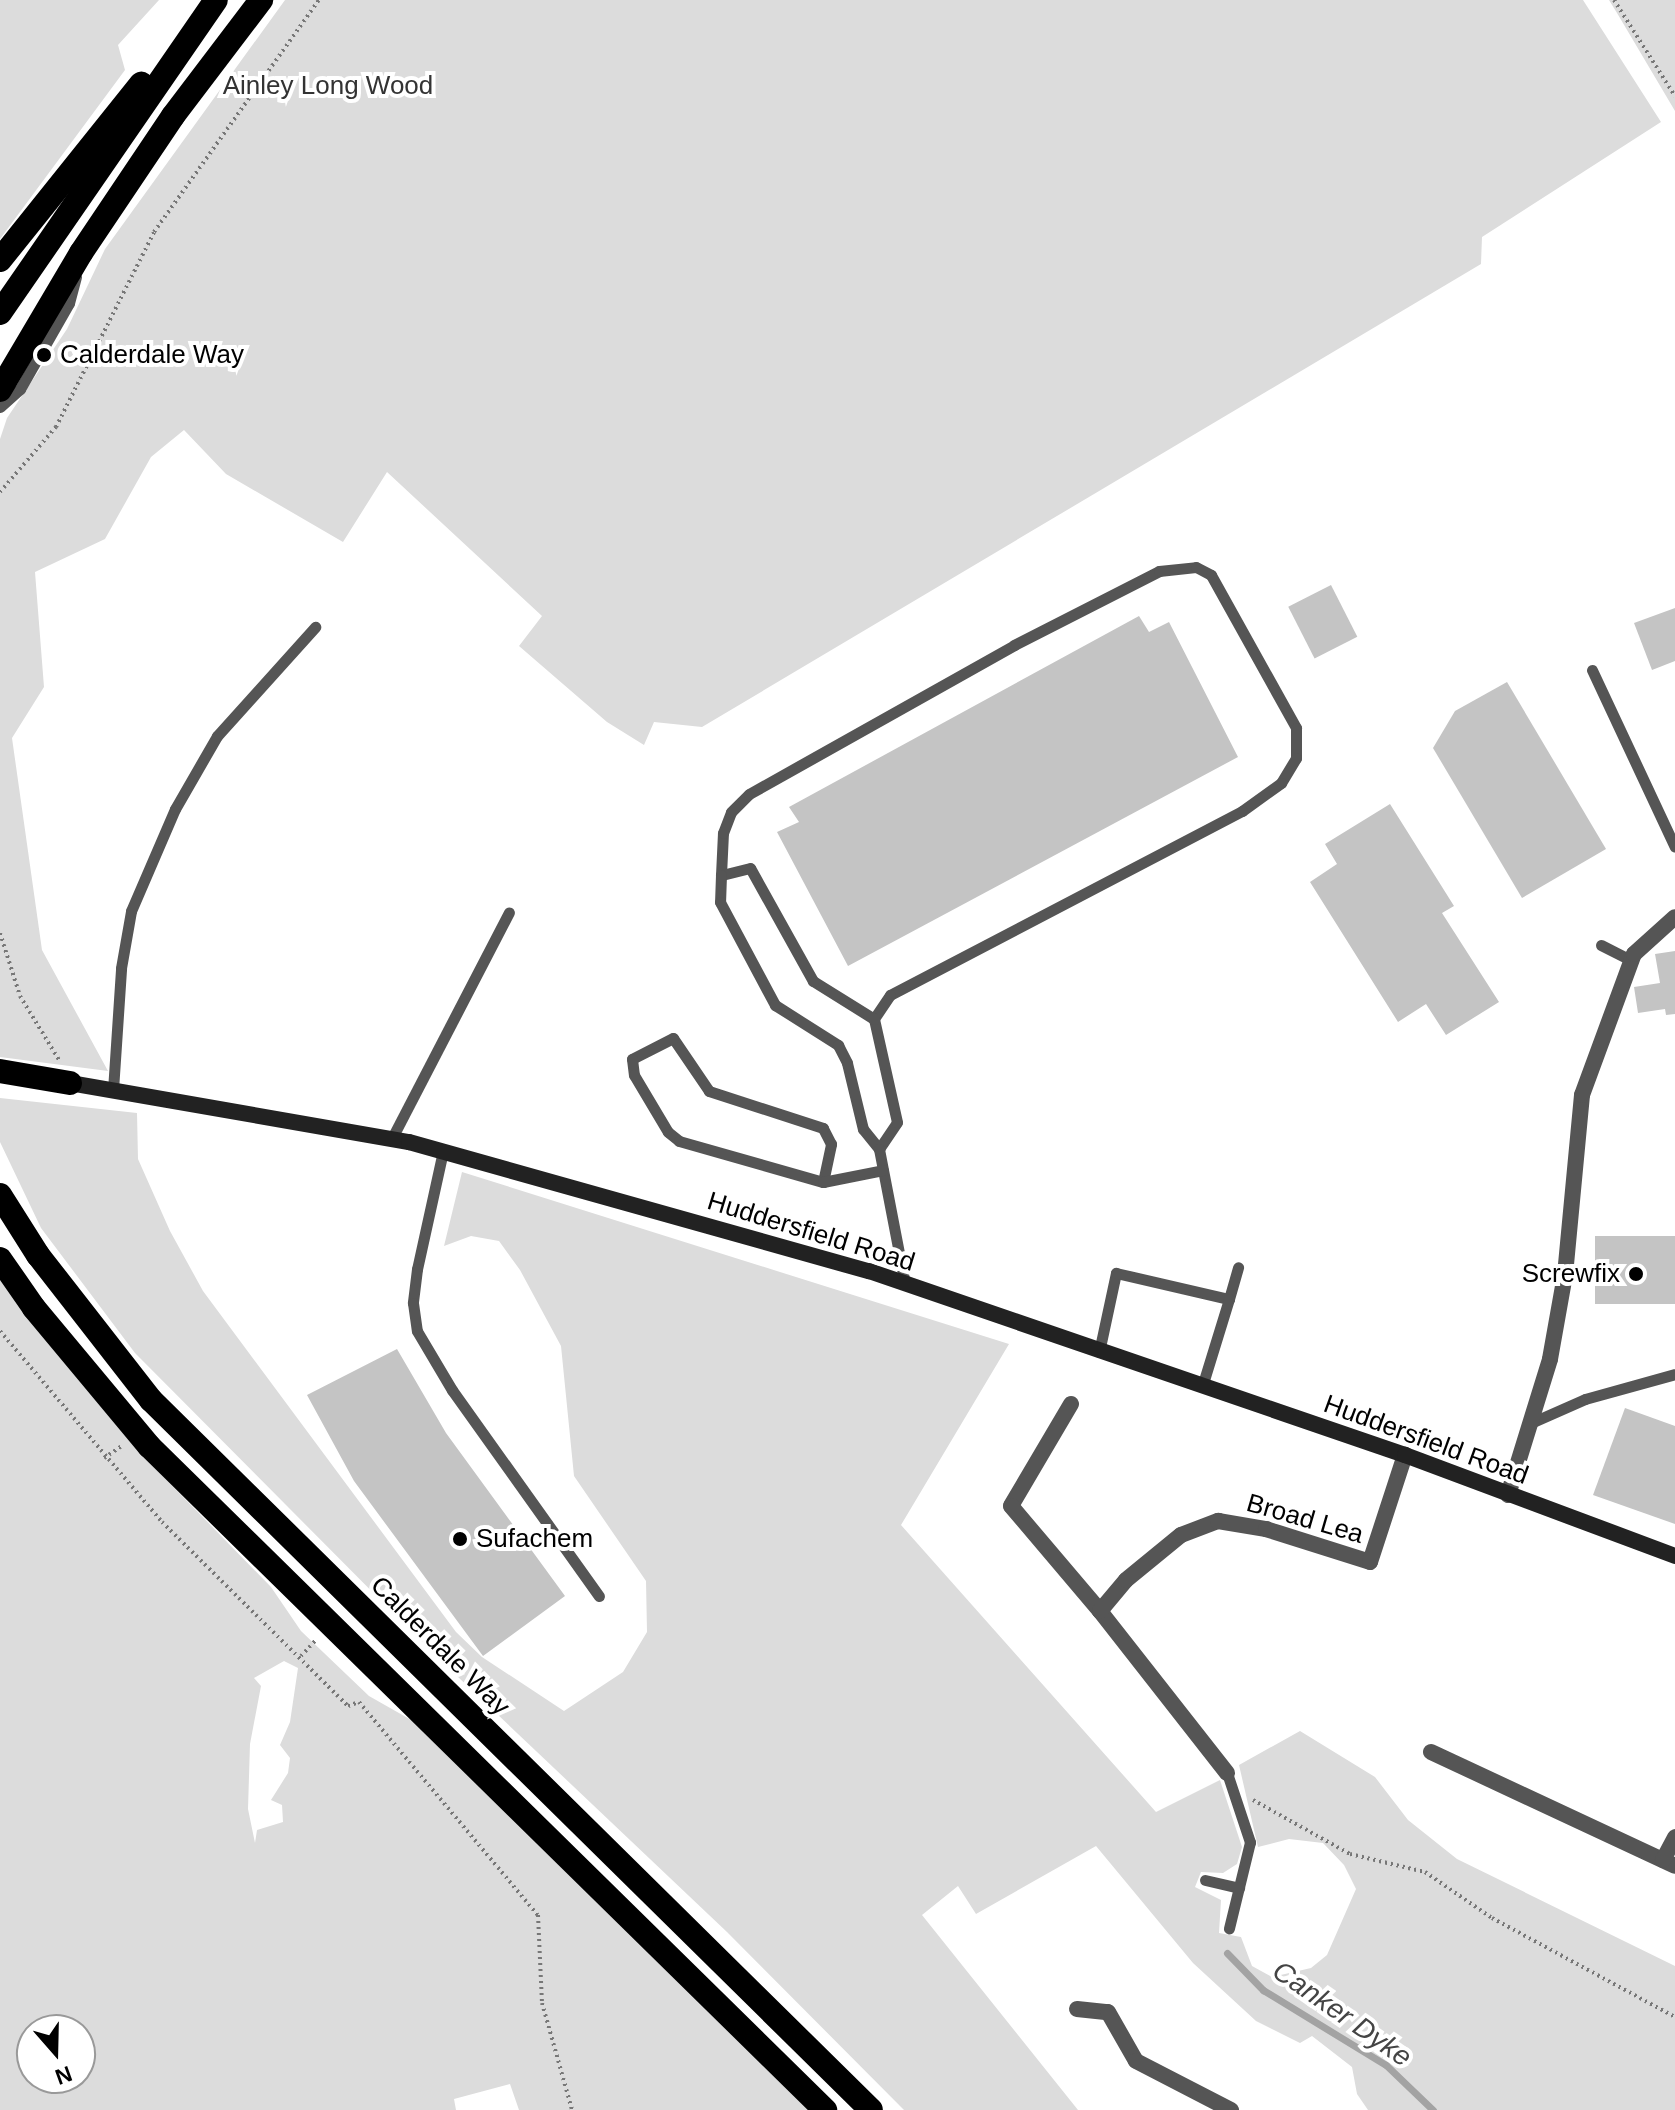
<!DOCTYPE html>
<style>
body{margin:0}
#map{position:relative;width:1675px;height:2110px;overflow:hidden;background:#fff;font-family:Helvetica,sans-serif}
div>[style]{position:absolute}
.green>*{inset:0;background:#dcdcdc}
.stream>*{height:7px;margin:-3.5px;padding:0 3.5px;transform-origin:3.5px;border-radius:3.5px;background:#a3a3a3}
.building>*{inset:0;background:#c4c4c4;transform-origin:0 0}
.path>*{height:4px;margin-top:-2px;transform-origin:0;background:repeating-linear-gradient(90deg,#777 0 2px,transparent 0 6px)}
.lane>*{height:11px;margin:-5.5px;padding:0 5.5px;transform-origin:5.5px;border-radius:5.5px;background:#555}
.street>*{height:16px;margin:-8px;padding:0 8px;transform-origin:8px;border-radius:8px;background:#555}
.secondary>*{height:16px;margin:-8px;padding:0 8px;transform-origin:8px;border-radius:8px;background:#222}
.highway>*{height:24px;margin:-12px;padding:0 12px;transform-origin:12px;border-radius:12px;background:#000}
.dots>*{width:22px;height:22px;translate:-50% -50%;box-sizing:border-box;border:4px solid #fff;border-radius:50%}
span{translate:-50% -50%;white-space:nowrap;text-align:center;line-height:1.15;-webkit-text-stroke:8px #fff;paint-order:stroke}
.park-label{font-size:26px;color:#333}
.poi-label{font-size:26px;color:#000}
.left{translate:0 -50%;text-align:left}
.right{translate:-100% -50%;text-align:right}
.street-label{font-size:26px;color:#000}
.water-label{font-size:28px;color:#444;font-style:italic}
.north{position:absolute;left:16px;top:2014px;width:80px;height:80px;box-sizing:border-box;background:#fff;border:2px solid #999;border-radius:50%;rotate:160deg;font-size:22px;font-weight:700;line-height:32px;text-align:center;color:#000}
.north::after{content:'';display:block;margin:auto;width:28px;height:36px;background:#000;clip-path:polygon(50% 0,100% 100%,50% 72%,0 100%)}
</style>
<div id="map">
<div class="green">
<i style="clip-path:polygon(0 0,159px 0,118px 45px,125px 70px,0 239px)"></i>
<i style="clip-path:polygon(285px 0,1583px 0,1661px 122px,1482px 237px,1481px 264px,702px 727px,654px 722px,644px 745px,607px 722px,519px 646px,542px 616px,387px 472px,343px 542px,226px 474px,184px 430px,151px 457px,105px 539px,35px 572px,44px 687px,12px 738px,42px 950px,108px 1071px,0 1057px,0 439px,7px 418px,67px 329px,105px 249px)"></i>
<i style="clip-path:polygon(1609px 0,1675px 0,1675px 111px,1617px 13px)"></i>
<i style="clip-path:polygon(0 1098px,137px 1113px,138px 1159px,170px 1231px,203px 1291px,456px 1632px,482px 1657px,564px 1711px,623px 1672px,647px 1632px,646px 1581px,574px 1476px,561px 1346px,520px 1270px,499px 1241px,471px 1236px,444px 1246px,462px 1172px,1009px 1344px,901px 1525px,1156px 1812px,1220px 1780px,1242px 1847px,1237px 1864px,1223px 1873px,1201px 1872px,1195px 1887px,1221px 1900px,1219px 1933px,1241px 1937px,1252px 1966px,1272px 1977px,1311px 1968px,1327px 1955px,1356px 1889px,1344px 1865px,1323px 1843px,1289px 1839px,1258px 1847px,1239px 1765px,1300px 1731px,1375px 1777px,1408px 1820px,1457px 1859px,1675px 1966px,1675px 2110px,1368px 2110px,1357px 2094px,1352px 2067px,1312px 2036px,1300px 2043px,1256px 2021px,1193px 1963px,1096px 1846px,976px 1914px,958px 1886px,922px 1915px,1078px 2110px,904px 2110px,727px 1932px,439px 1659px,135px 1353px,41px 1228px,0 1142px)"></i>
<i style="clip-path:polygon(evenodd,0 1275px,147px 1460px,271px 1587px,301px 1631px,369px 1696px,413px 1721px,814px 2110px,519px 2110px,510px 2084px,454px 2099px,456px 2110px,0 2110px,0 1275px,284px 1661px,298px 1668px,290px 1722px,280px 1745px,290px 1758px,288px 1773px,271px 1800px,282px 1805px,283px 1822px,257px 1830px,255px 1843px,248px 1809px,250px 1744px,261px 1686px,254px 1678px,284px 1661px,0 1275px,32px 2030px,80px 2030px,80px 2078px,32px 2078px,32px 2030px)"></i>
</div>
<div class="stream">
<i style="left:1227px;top:1953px;width:52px;rotate:45.8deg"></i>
<i style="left:1263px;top:1990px;width:144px;rotate:31.4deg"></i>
<i style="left:1386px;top:2065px;width:65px;rotate:43.8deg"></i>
</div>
<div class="building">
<i style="left:1331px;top:585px;width:58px;height:48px;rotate:63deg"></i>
<i style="clip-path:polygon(1675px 608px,1675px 661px,1652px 670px,1634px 623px)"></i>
<i style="clip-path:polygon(1139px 616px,1149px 632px,1169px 622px,1238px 757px,848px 966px,777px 832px,799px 822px,789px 807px)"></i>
<i style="clip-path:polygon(1507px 682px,1606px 849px,1522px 898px,1433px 748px,1455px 711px)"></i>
<i style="clip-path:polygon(1390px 804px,1454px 906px,1442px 913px,1499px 1002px,1446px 1035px,1426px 1004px,1398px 1022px,1310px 882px,1337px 864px,1325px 844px)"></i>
<i style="clip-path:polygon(1675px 951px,1675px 1014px,1666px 1015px,1665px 1009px,1638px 1013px,1634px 987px,1660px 983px,1655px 954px)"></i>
<i style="left:1675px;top:1236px;width:68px;height:80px;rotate:90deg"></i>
<i style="clip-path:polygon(397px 1349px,446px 1433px,565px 1596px,483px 1656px,354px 1481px,307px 1395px)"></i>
<i style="clip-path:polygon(1625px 1408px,1675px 1426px,1675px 1524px,1593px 1495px)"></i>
</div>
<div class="path">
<i style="left:1614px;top:0;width:114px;rotate:57.6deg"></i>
<i style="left:0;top:492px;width:86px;rotate:-49.3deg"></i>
<i style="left:56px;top:427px;width:218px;rotate:-63.3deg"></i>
<i style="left:154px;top:232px;width:285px;rotate:-54.6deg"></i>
<i style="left:0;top:933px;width:66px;rotate:72.4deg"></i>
<i style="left:20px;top:996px;width:75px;rotate:58.6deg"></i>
<i style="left:0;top:1331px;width:250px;rotate:49.7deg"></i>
<i style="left:162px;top:1522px;width:262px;rotate:44.7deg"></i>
<i style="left:348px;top:1706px;width:12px;rotate:-20deg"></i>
<i style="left:359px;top:1702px;width:278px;rotate:50deg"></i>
<i style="left:538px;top:1915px;width:88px;rotate:87.4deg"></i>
<i style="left:542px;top:2003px;width:111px;rotate:74.3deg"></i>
<i style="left:104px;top:1458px;width:22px;rotate:-34deg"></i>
<i style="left:301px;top:1656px;width:22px;rotate:-47deg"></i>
<i style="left:1253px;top:1800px;width:111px;rotate:29.1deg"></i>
<i style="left:1350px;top:1854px;width:77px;rotate:13.5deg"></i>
<i style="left:1425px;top:1872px;width:81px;rotate:34.5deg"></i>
<i style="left:1492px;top:1918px;width:208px;rotate:28.4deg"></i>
</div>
<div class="lane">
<i style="left:0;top:407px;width:27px;rotate:-42deg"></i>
<i style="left:20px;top:389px;width:99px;rotate:-60.3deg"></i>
<i style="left:69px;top:303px;width:27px;rotate:-75deg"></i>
<i style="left:1592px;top:670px;width:195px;rotate:64.9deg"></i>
<i style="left:721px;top:875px;width:42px;rotate:-87.3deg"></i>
<i style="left:723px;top:833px;width:22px;rotate:-69deg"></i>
<i style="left:731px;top:812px;width:25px;rotate:-45deg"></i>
<i style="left:749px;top:794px;width:304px;rotate:-29.3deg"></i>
<i style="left:1014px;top:645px;width:163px;rotate:-27deg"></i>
<i style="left:1159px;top:571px;width:37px;rotate:-6deg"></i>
<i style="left:1196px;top:567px;width:17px;rotate:28deg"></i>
<i style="left:1211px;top:575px;width:175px;rotate:60.9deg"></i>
<i style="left:1296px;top:728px;width:30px;rotate:90deg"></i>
<i style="left:1296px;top:758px;width:29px;rotate:121deg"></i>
<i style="left:1281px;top:783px;width:48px;rotate:144.3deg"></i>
<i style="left:1242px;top:811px;width:397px;rotate:152.4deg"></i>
<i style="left:890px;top:995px;width:29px;rotate:124deg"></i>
<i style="left:1601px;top:945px;width:34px;rotate:27deg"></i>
<i style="left:113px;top:1090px;width:122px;rotate:-86.2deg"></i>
<i style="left:121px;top:968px;width:58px;rotate:-80deg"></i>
<i style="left:131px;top:911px;width:111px;rotate:-66.7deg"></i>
<i style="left:175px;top:809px;width:84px;rotate:-60.1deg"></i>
<i style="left:217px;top:736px;width:147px;rotate:-48deg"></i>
<i style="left:392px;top:1138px;width:254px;rotate:-62.6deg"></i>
<i style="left:879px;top:1149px;width:32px;rotate:-56deg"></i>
<i style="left:897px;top:1122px;width:106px;rotate:-102.6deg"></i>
<i style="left:874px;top:1019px;width:72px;rotate:-148.1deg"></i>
<i style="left:813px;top:981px;width:129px;rotate:-119.1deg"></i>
<i style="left:750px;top:868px;width:30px;rotate:166deg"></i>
<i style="left:721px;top:875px;width:27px;rotate:92deg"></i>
<i style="left:720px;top:902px;width:117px;rotate:61.9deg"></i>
<i style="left:775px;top:1005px;width:75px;rotate:32.4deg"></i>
<i style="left:838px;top:1045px;width:20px;rotate:63deg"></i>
<i style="left:847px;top:1063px;width:68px;rotate:76.4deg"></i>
<i style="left:863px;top:1129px;width:26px;rotate:51deg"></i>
<i style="left:879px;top:1149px;width:137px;rotate:79.1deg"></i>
<i style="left:443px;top:1151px;width:121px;rotate:102.4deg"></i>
<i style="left:417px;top:1269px;width:34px;rotate:97deg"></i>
<i style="left:413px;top:1303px;width:28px;rotate:82deg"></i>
<i style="left:417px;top:1331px;width:69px;rotate:59.3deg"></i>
<i style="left:452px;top:1390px;width:253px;rotate:54.5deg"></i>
<i style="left:823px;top:1182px;width:39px;rotate:-78deg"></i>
<i style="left:831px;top:1144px;width:18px;rotate:-117deg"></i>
<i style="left:823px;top:1128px;width:120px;rotate:-162deg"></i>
<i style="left:709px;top:1091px;width:64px;rotate:-124.2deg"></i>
<i style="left:673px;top:1038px;width:46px;rotate:152.9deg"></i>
<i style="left:632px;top:1059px;width:16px;rotate:83deg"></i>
<i style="left:634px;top:1075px;width:66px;rotate:59.2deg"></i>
<i style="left:668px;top:1132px;width:14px;rotate:39deg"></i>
<i style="left:679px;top:1141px;width:150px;rotate:15.9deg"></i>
<i style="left:823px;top:1182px;width:61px;rotate:-11.3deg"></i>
<i style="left:1229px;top:1299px;width:33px;rotate:-74deg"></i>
<i style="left:1099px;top:1352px;width:81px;rotate:-77.9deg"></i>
<i style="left:1116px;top:1273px;width:116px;rotate:13deg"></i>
<i style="left:1229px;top:1299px;width:92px;rotate:107.1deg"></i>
<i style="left:1533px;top:1422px;width:57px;rotate:-23.9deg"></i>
<i style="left:1585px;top:1399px;width:93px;rotate:-15.5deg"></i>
<i style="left:1227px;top:1773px;width:73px;rotate:71.6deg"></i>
<i style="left:1250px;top:1842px;width:89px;rotate:103.7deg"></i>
<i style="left:1205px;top:1880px;width:35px;rotate:13deg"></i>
</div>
<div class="street">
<i style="left:1071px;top:1404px;width:118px;rotate:120.5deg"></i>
<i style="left:1011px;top:1506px;width:138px;rotate:49.7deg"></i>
<i style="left:1508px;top:1495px;width:142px;rotate:-72.8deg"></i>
<i style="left:1550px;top:1359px;width:85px;rotate:-79.9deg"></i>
<i style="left:1565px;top:1275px;width:181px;rotate:-84.6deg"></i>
<i style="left:1582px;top:1095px;width:150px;rotate:-69.8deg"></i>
<i style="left:1634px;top:954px;width:55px;rotate:-42.1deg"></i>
<i style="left:1431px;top:1752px;width:269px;rotate:25deg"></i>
<i style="left:1227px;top:1773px;width:206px;rotate:-128.1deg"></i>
<i style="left:1100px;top:1611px;width:40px;rotate:-50deg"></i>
<i style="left:1126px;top:1580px;width:71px;rotate:-39.3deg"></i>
<i style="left:1181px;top:1535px;width:40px;rotate:-21deg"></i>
<i style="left:1218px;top:1521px;width:49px;rotate:9.5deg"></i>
<i style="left:1266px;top:1529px;width:109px;rotate:17.6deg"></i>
<i style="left:1370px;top:1562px;width:113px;rotate:-71.9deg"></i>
<i style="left:1663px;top:1860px;width:26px;rotate:-62deg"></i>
<i style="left:1077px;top:2009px;width:31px;rotate:6deg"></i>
<i style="left:1108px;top:2012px;width:56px;rotate:60.3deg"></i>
<i style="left:1136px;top:2061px;width:107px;rotate:27.3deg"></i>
</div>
<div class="secondary">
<i style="left:70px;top:1083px;width:344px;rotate:9.9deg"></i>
<i style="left:409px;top:1142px;width:478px;rotate:15.7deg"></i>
<i style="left:869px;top:1271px;width:567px;rotate:18.95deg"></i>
<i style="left:1405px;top:1455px;width:288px;rotate:20.5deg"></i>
</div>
<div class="highway">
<i style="left:0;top:260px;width:226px;rotate:-51.3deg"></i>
<i style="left:0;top:313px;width:380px;rotate:-55.4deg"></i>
<i style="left:0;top:390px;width:159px;rotate:-59.4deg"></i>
<i style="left:81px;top:253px;width:165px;rotate:-56.1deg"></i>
<i style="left:173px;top:116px;width:146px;rotate:-52.8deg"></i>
<i style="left:0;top:1071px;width:71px;rotate:9.7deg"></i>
<i style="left:0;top:1195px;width:71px;rotate:57.7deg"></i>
<i style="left:38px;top:1255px;width:184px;rotate:52.1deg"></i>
<i style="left:151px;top:1400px;width:1011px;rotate:44.6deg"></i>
<i style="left:0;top:1259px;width:60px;rotate:55.2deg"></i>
<i style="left:34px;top:1308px;width:180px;rotate:50.2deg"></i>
<i style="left:149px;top:1446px;width:948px;rotate:44.49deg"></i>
</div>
<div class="dots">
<i style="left:44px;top:355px;background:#000"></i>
<i style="left:1636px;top:1274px;background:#000"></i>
<i style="left:460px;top:1539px;background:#000"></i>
</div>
<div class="park-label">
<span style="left:328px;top:86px">Ainley Long Wood</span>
</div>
<div class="poi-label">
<span class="left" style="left:60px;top:355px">Calderdale Way</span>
<span class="right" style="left:1620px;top:1274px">Screwfix</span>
<span class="left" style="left:476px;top:1539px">Sufachem</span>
</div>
<div class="street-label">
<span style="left:811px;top:1232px;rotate:17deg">Huddersfield Road</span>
<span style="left:1426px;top:1440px;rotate:20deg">Huddersfield Road</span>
<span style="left:1305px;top:1519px;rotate:16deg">Broad Lea</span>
<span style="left:440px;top:1646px;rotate:45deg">Calderdale Way</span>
</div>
<div class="water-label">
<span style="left:1342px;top:2014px;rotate:35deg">Canker Dyke</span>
</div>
<div class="north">N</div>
</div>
